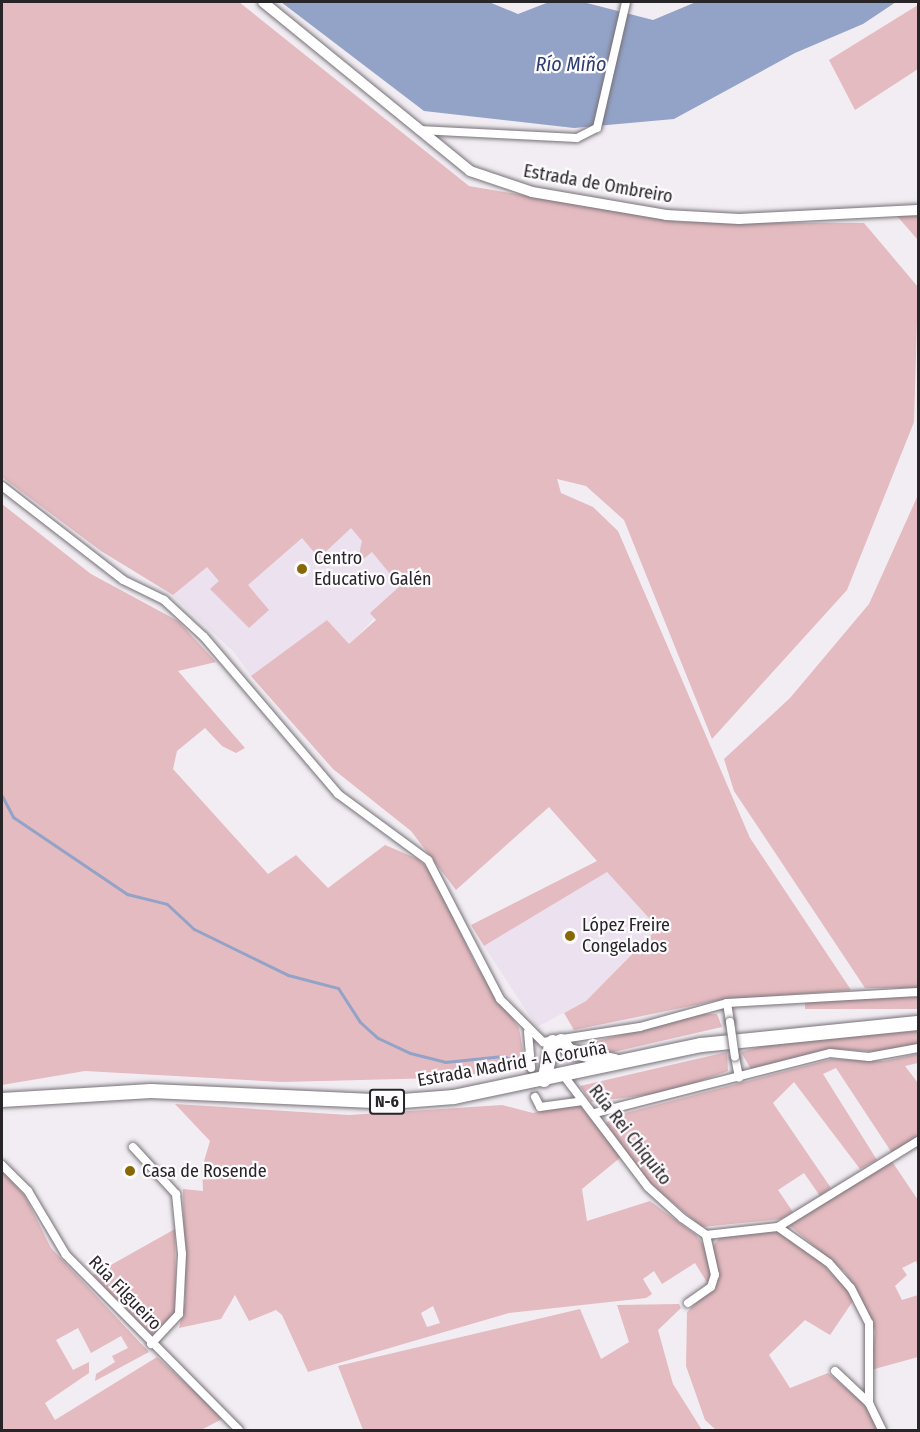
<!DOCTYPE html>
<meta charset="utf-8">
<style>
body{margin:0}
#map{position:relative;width:920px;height:1432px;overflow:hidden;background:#f2edf3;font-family:"Fira Sans Condensed",sans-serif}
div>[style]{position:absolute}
.built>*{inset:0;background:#ece1ee}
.green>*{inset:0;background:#e4bbc0;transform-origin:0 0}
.water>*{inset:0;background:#93a3c7}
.stream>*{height:3px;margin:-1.5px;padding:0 1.5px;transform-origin:1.5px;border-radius:1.5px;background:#93a3c7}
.minor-tunnel>*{height:8px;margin-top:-4px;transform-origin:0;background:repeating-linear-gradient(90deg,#c9c5ca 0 8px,transparent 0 12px)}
.roads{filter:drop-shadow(0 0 2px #767177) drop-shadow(0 0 2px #767177)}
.minor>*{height:8px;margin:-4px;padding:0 4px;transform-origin:4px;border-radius:4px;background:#fff}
.tertiary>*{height:10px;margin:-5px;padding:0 5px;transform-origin:5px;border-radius:5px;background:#fff}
.trunk>*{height:14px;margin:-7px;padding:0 7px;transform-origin:7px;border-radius:7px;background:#fff}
.bridges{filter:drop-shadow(0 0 2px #767177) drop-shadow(0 0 2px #767177)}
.minor-bridge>*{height:8px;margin:-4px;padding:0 4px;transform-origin:4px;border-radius:4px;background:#fff}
.dots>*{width:16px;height:16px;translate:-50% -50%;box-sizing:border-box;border:3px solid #fefbff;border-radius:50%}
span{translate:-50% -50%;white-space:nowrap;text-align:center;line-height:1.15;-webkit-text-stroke:4.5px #fefbff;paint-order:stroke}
.shield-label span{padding:2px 4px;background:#fefbff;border:2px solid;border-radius:4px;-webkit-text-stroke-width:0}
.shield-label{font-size:16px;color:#272527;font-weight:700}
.street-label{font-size:18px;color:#272527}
.poi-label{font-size:18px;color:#272527}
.left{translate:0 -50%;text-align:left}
.water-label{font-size:20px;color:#2c3d6e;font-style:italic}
.frame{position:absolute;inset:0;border:3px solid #272527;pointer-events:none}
</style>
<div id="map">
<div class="built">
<i style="clip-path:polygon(324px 470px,415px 575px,349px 645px,327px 620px,251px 676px,234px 652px,168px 591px)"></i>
<i style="clip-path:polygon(607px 872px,658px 928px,586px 1001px,537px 1027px,484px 946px)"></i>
</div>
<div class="green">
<i style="clip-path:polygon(2px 2px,239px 2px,469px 186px,682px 222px,864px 223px,918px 287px,914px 422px,847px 590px,712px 739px,624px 520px,586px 486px,557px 479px,561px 493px,593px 507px,618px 531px,750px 838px,851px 990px,715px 1001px,574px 1030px,564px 1013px,586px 1001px,658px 928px,607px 872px,484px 946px,471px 925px,597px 861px,549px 807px,456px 890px,411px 831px,333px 769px,251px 676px,327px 620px,349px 644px,376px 620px,370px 613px,400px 586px,372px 552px,357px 564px,362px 541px,351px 528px,319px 558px,302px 538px,248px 585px,269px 610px,249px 628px,210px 589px,219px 581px,207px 567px,173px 595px,101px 551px,2px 477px)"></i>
<i style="clip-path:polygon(918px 5px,918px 69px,855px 110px,829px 60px)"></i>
<i style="clip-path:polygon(897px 216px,918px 216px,918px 240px)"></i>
<i style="clip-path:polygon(918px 495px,918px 988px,865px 988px,734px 791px,724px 759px,790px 698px,869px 604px)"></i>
<i style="clip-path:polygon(2px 504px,91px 574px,178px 621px,216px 662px,178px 671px,245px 748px,236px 753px,222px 746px,205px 728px,177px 751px,173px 769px,268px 874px,296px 855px,328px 888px,385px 845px,418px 859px,432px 872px,476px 965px,519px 1028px,526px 1068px,439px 1078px,282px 1082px,85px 1071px,2px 1085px)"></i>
<i style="left:918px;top:997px;width:12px;height:113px;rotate:90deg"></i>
<i style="clip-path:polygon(703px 1014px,717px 1014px,722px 1027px,609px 1053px,583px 1051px,593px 1042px)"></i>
<i style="clip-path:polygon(918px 1031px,918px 1044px,877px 1052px,839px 1049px,751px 1069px,741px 1052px,785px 1040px)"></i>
<i style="clip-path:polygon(727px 1052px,728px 1071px,670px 1092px,591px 1102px,580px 1086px)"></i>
<i style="clip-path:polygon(918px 1054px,918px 1063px,905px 1066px,918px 1083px,918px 1137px,892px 1153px,836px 1068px,823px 1074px,877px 1160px,860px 1169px,794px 1082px,773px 1103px,831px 1188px,820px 1196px,804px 1173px,778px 1190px,793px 1212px,781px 1219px,702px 1227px,646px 1180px,606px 1123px,618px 1115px,832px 1059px,884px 1061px)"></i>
<i style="clip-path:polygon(evenodd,578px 1103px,621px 1157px,582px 1189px,587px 1221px,650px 1201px,696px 1235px,708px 1251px,714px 1274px,708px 1284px,695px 1263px,662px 1284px,654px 1271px,643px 1279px,652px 1294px,646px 1298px,509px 1313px,308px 1372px,282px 1315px,276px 1310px,249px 1321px,235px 1295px,221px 1319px,179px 1328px,185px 1301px,183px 1189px,203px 1191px,202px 1168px,210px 1141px,175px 1104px,349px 1115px,502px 1105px,533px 1113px,578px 1103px,433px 1306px,440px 1323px,427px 1327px,421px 1313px,433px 1306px)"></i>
<i style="clip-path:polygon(891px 1160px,918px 1200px,918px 1267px,916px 1261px,902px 1268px,907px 1275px,895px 1286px,902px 1300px,918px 1295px,918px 1357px,871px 1370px,875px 1331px,857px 1291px,845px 1272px,789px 1225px)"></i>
<i style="clip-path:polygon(2px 1170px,25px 1196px,51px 1248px,149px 1352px,95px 1381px,96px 1374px,115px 1362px,112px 1356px,128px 1348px,121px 1336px,91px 1353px,78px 1328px,56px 1340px,73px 1370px,89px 1362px,89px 1373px,45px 1403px,55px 1420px,157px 1357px,224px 1418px,201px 1430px,2px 1430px)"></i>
<i style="clip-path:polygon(175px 1229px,176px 1314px,166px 1330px,149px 1335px,93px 1275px)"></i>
<i style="clip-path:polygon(774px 1230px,814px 1255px,855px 1298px,830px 1335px,805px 1320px,769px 1355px,790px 1388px,828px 1373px,867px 1406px,878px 1430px,716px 1430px,705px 1420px,686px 1366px,687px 1312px,717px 1283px,713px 1246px,720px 1237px)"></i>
<i style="clip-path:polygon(679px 1304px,681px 1308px,658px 1330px,673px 1384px,702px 1430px,363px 1430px,338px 1366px,580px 1309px,601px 1359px,629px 1342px,617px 1305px)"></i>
</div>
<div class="water">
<i style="clip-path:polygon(281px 2px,489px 2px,518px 14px,549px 2px,583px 2px,653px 20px,696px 2px,896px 2px,863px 24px,795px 53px,674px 119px,574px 128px,424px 111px)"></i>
</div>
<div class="stream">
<i style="left:2px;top:796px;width:24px;rotate:62deg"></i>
<i style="left:13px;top:817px;width:138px;rotate:34deg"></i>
<i style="left:127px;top:894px;width:41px;rotate:14deg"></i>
<i style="left:167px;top:904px;width:37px;rotate:43deg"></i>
<i style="left:194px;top:929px;width:105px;rotate:26.1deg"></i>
<i style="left:288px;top:975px;width:52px;rotate:14.6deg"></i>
<i style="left:338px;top:988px;width:40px;rotate:57.1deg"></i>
<i style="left:360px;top:1022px;width:24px;rotate:42deg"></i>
<i style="left:378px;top:1038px;width:35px;rotate:25deg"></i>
<i style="left:410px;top:1053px;width:36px;rotate:14deg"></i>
<i style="left:445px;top:1062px;width:58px;rotate:-5.9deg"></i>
<i style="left:503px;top:1056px;width:13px;rotate:23deg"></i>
</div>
<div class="minor-tunnel">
<i style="left:531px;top:1068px;width:29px;rotate:82deg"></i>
</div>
<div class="roads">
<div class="minor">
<i style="left:419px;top:130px;width:158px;rotate:2.9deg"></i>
<i style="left:577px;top:138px;width:22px;rotate:-27deg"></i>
<i style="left:597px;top:128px;width:129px;rotate:-77deg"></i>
<i style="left:2px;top:486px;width:153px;rotate:37.8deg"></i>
<i style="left:123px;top:580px;width:46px;rotate:26deg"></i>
<i style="left:164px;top:600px;width:54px;rotate:42.8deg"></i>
<i style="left:204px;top:637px;width:206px;rotate:49.5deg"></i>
<i style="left:338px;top:794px;width:112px;rotate:36.3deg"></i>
<i style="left:428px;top:860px;width:157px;rotate:62.6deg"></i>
<i style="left:500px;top:999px;width:61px;rotate:45deg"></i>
<i style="left:543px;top:1042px;width:98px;rotate:-8.8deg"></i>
<i style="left:640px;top:1027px;width:90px;rotate:-15.4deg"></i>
<i style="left:727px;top:1003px;width:191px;rotate:-3.3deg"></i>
<i style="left:727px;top:1003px;width:19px;rotate:81deg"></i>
<i style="left:528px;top:1032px;width:36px;rotate:85deg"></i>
<i style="left:735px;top:1057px;width:21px;rotate:79deg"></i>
<i style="left:564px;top:1076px;width:139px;rotate:52.9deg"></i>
<i style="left:648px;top:1187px;width:46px;rotate:42.4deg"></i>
<i style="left:682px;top:1218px;width:29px;rotate:35deg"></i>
<i style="left:706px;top:1235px;width:72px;rotate:-6.3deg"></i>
<i style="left:778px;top:1227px;width:62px;rotate:35.2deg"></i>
<i style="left:829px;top:1263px;width:33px;rotate:49deg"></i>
<i style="left:851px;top:1288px;width:39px;rotate:63deg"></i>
<i style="left:869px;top:1323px;width:80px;rotate:90deg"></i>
<i style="left:869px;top:1403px;width:30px;rotate:64deg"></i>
<i style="left:535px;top:1097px;width:11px;rotate:63deg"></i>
<i style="left:540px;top:1107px;width:43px;rotate:-7.9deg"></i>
<i style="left:595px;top:1113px;width:243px;rotate:-14.3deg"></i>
<i style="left:830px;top:1053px;width:39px;rotate:6deg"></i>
<i style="left:869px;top:1057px;width:50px;rotate:-10.4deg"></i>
<i style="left:133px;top:1147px;width:64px;rotate:47.5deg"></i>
<i style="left:176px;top:1194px;width:60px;rotate:84.3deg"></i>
<i style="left:182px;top:1254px;width:60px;rotate:92.9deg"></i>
<i style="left:179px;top:1314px;width:41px;rotate:133deg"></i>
<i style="left:2px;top:1165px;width:37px;rotate:45deg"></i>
<i style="left:28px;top:1191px;width:74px;rotate:59.3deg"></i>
<i style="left:66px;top:1255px;width:246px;rotate:45.3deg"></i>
<i style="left:778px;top:1227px;width:164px;rotate:-31.6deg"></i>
<i style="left:688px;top:1303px;width:28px;rotate:-35deg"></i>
<i style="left:711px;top:1287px;width:13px;rotate:-72deg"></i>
<i style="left:715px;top:1275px;width:41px;rotate:-102.7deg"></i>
<i style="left:835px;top:1371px;width:47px;rotate:43.3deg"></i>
</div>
<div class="tertiary">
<i style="left:263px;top:2px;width:267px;rotate:39.2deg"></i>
<i style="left:470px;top:171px;width:65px;rotate:18.7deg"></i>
<i style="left:532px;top:192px;width:136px;rotate:9.7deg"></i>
<i style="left:666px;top:215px;width:73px;rotate:3.1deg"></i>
<i style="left:739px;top:219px;width:179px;rotate:-2.9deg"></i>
</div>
<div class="trunk">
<i style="left:561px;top:1041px;width:13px;rotate:51deg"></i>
<i style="left:569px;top:1051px;width:47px;rotate:12.3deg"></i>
<i style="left:544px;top:1080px;width:39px;rotate:-77deg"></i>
<i style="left:2px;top:1100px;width:149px;rotate:-3.5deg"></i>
<i style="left:151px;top:1091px;width:239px;rotate:2.6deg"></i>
<i style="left:390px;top:1102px;width:64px;rotate:-4.5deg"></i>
<i style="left:454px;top:1097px;width:252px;rotate:-11.9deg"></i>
<i style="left:701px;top:1045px;width:218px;rotate:-5.8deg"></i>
</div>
</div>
<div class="bridges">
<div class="minor-bridge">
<i style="left:730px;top:1022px;width:35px;rotate:82deg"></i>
</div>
</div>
<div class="dots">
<i style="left:302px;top:569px;background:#886804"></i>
<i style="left:570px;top:936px;background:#886804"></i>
<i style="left:130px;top:1171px;background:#886804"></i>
</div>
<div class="shield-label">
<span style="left:387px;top:1102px">N-6</span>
</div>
<div class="street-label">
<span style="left:598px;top:184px;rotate:10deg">Estrada de Ombreiro</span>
<span style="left:512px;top:1064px;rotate:-10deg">Estrada Madrid - A Coruña</span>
<span style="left:630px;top:1135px;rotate:52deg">Rúa Rei Chiquito</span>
<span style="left:125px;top:1293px;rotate:46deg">Rúa Filgueiro</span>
</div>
<div class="poi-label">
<span class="left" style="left:314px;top:569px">Centro<br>Educativo Galén</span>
<span class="left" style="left:582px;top:936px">López Freire<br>Congelados</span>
<span class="left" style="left:142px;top:1171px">Casa de Rosende</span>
</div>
<div class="water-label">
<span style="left:571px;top:64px">Río Miño</span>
</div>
<div class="frame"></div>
</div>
